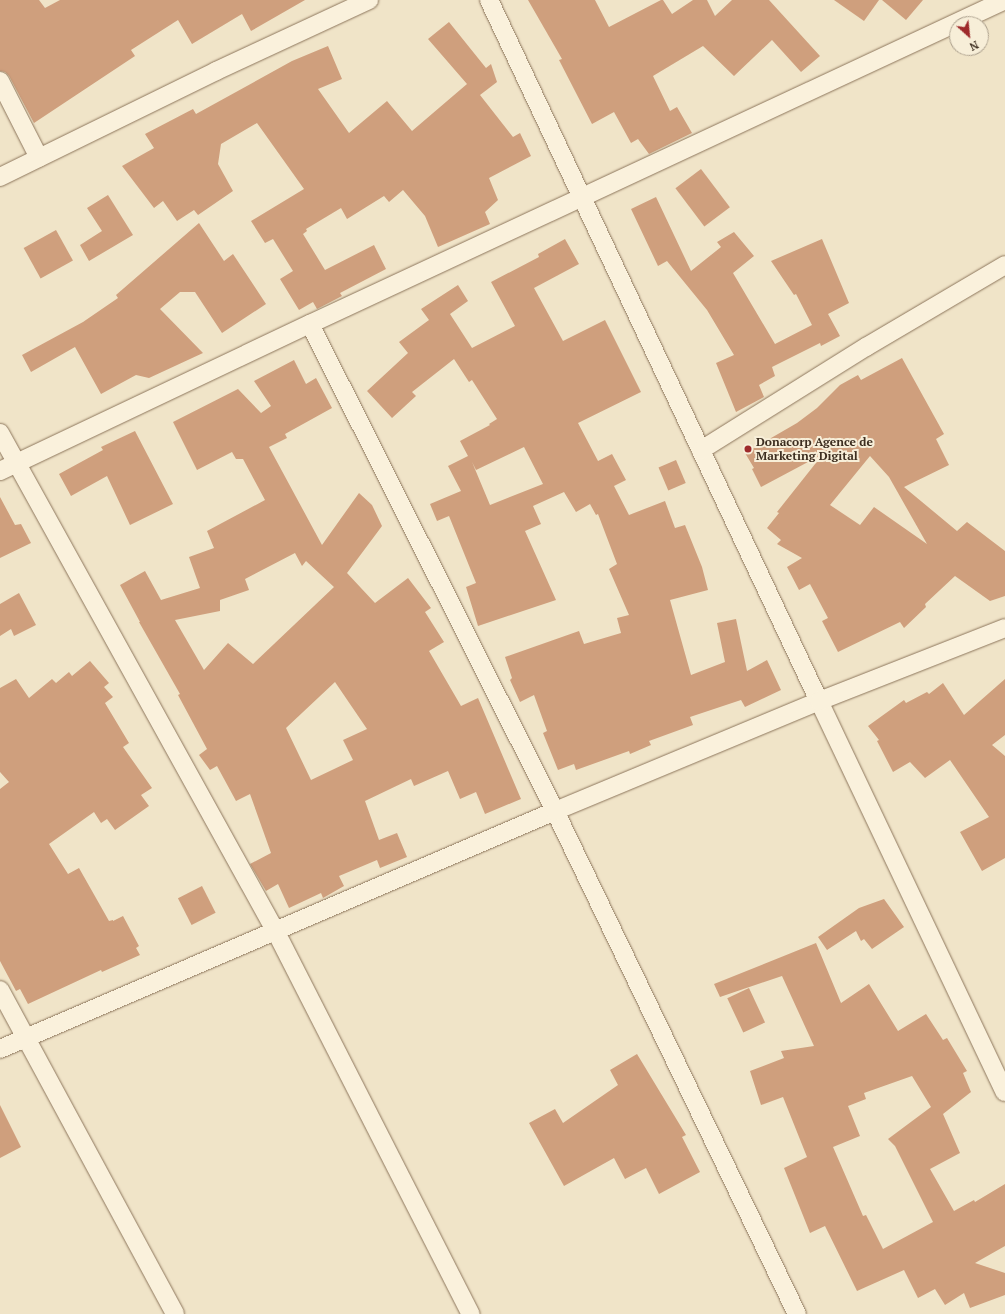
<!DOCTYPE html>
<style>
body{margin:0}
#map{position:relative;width:1005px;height:1314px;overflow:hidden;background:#f0e4c8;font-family:"PT Serif",serif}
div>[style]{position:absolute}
.building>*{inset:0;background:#cf9f7d;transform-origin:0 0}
.roads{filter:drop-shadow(0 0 1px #8d765c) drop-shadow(0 0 1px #8d765c)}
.street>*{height:18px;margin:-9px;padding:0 9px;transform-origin:9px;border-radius:9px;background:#faf1dc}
.dots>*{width:11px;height:11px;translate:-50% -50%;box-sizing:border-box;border:2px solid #f7eed8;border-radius:50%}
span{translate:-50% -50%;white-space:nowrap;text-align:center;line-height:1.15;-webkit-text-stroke:4px #f7eed8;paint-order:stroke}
.poi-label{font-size:12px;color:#3d2e20;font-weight:700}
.left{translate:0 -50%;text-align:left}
.north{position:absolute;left:949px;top:16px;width:40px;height:40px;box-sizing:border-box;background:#f7eed8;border:1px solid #ada18e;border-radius:50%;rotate:153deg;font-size:11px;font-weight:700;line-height:16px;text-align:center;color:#3d2e20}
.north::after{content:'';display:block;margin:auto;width:14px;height:18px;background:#9e2a2b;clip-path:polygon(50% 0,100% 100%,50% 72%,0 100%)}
</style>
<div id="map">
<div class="building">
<i style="clip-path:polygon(0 0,39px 0,45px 8px,60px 0,305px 0,251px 31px,242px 14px,192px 44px,178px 20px,131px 50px,135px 56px,34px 123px,9px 76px,5px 72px,0 71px)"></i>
<i style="clip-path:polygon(528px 0,595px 0,609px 27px,661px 0,663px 0,672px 14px,693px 0,707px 0,715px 16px,732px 0,769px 0,820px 56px,801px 72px,772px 40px,734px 76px,703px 46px,653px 76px,670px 111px,677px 107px,692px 133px,649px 154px,638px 139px,631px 143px,614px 112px,592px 124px,559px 60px,562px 59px)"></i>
<i style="clip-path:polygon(834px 0,879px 0,864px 21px)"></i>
<i style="clip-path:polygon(882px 0,923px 0,906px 20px)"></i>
<i style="clip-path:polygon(449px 22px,486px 68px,491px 64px,497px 82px,480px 95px,513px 137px,520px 133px,531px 156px,489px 178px,498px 200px,485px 212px,490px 224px,438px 247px,425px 216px,403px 190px,389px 202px,384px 196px,347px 219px,341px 208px,306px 229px,307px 231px,303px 234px,325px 270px,374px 245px,386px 269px,340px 293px,342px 296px,317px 309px,313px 302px,299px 310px,280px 279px,293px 271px,273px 239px,265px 243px,251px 221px,304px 189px,257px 123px,221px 144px,218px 164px,233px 191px,198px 215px,194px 210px,177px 221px,163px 201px,154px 208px,122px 166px,154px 148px,145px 134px,193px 109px,196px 114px,292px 61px,328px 46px,342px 79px,318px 89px,349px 133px,387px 101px,412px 131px,467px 84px,428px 39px)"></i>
<i style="left:701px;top:169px;width:48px;height:32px;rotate:53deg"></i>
<i style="clip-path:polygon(108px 195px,133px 235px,89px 261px,80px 245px,102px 231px,87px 208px)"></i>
<i style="clip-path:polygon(656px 197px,691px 271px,721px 247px,717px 242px,734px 232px,754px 256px,733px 273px,775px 344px,812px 325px,796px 294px,794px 295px,771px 261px,822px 239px,849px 303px,828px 314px,840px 336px,821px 346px,820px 343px,772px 367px,775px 376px,759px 385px,764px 397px,736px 412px,716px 363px,734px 355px,707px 310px,667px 261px,658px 266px,631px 209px)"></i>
<i style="clip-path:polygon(199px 223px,224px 261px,233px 254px,266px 304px,222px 333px,195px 292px,180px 292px,160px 309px,203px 353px,149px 378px,136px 375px,101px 394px,75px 347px,31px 372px,22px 355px,83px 322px,118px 298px,116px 295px)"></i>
<i style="left:56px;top:230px;width:35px;height:37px;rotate:61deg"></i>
<i style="clip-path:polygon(evenodd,565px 239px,579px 264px,534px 288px,563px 341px,605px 320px,641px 392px,578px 423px,598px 461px,612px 454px,626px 480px,614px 486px,629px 515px,665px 501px,675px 528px,685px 525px,702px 567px,708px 590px,670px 600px,691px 675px,725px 662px,717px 623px,736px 619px,747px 671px,767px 660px,781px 690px,745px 707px,741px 700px,690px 717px,693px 725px,649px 741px,651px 745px,630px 754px,629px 751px,576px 770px,574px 764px,558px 770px,543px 733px,547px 731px,534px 695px,520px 702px,510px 680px,512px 678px,505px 657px,579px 631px,584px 644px,621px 633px,617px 618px,629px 615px,609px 569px,617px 564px,598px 514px,596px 515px,590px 504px,576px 512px,564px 492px,533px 506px,541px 524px,525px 531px,556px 600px,478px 626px,466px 587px,476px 583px,449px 516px,437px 521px,430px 504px,461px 491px,448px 466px,468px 456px,460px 441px,490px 425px,489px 424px,497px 419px,472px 380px,469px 382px,454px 359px,412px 392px,416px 396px,392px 418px,367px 391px,408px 353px,399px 342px,429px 320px,421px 309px,458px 285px,468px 301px,450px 314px,472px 348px,515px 326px,491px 282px,539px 257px,538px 254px,565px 239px,524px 447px,543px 484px,490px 505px,472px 462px,476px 470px,524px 447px)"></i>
<i style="clip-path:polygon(evenodd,902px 358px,944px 434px,936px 439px,949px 465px,904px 487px,957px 531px,967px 522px,1005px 551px,1005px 596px,990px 601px,955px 576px,925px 604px,926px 607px,904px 628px,900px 622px,838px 652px,822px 621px,828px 618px,810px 584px,799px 590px,787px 567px,802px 558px,777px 544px,781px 540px,767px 528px,779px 513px,777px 512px,823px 454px,761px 487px,752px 469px,754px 468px,745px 453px,797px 423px,817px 408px,840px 385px,858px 375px,861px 380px,902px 358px,870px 456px,889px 477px,927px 544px,874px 507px,860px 525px,830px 505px,870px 456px)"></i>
<i style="clip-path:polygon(evenodd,294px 360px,306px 384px,316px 378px,332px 408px,285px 434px,287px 438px,269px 447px,322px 545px,359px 493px,372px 505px,382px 526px,347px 573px,375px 603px,408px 578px,431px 608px,425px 612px,444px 642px,429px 651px,461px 706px,478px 698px,521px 799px,485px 814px,476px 792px,460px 799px,448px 771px,414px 786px,411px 779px,365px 801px,379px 840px,397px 833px,407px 857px,380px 868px,377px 860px,339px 876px,344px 886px,323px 898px,321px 893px,289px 908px,278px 884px,266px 891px,250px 864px,271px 853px,250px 794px,236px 801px,217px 766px,210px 770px,199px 755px,207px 749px,178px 695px,180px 694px,139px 622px,140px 622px,120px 585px,145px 571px,161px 600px,200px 588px,189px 557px,214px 548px,207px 531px,265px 500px,243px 459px,236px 459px,232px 452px,197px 470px,173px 422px,238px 389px,261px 413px,271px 406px,254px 381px,294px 360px,295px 553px,302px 566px,306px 561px,334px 587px,253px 664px,228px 643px,204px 670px,175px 620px,220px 611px,220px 600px,249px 590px,245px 579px,295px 553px,294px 360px,335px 682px,367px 729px,343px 740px,353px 760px,311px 780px,286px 728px,335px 682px)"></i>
<i style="clip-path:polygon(135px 431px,173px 504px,130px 525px,107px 476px,71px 496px,59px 474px,103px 450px,101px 447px)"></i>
<i style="left:676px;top:460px;width:25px;height:19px;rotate:67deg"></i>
<i style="clip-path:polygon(0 497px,15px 525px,21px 524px,31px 543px,0 558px)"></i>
<i style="clip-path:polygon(19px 593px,36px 625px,14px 636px,11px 629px,0 636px,0 604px)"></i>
<i style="clip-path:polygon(90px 661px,109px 683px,104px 687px,113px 697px,105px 703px,129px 743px,123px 747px,152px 788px,141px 795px,149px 806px,115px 830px,107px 819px,101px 823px,94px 812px,49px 844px,68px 874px,79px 868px,109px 921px,113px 920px,113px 921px,123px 916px,139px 946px,136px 948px,140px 955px,102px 972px,101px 970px,28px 1004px,20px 989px,16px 991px,0 961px,0 789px,9px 782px,0 772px,0 688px,16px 679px,29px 698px,52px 679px,56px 683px,69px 672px,72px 676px)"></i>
<i style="clip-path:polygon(1005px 679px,1005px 735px,992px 745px,1005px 756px,1005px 858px,982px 871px,960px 832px,989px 817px,950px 760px,925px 778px,910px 762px,893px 772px,877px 741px,879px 740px,868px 726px,904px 700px,906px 703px,927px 692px,929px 694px,943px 683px,964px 715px)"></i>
<i style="left:202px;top:886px;width:30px;height:27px;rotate:63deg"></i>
<i style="clip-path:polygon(884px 899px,904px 927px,872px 949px,864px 939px,861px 941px,856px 931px,827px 950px,818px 937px,859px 908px)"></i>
<i style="clip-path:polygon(evenodd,816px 943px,841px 1003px,869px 984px,898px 1031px,926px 1014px,943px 1040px,947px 1038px,967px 1071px,963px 1073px,971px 1092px,943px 1114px,960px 1153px,930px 1169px,954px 1211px,974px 1200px,975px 1202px,1005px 1184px,1005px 1246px,975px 1263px,1005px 1273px,1005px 1295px,970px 1308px,964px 1293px,945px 1305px,935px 1289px,918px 1298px,904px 1270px,857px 1291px,825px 1226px,810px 1233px,784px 1168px,807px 1157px,783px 1097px,761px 1105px,750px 1071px,784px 1058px,781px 1051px,814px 1046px,782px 976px,720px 997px,714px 984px,816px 943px,912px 1076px,931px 1107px,888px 1139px,895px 1146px,933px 1222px,883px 1249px,866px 1215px,863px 1216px,833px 1147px,860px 1136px,848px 1106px,866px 1099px,864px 1093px,912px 1076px)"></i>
<i style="left:749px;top:988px;width:38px;height:24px;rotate:65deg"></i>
<i style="clip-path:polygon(637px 1054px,686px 1135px,682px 1137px,700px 1172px,659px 1194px,646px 1168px,625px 1179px,614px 1158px,564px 1186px,529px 1123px,555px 1109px,563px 1123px,618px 1085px,610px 1070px)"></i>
<i style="clip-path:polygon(0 1105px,21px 1147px,0 1158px)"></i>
</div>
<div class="roads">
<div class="street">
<i style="left:489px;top:0;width:775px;rotate:64.79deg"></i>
<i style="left:819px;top:701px;width:433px;rotate:64.6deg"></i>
<i style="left:0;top:81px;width:86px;rotate:63.1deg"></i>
<i style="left:0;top:177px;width:241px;rotate:-26.1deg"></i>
<i style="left:216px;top:71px;width:169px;rotate:-24.9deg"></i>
<i style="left:310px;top:324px;width:545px;rotate:63.29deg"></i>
<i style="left:555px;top:811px;width:558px;rotate:64.31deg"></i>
<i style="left:0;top:433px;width:570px;rotate:61.05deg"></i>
<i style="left:276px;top:932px;width:429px;rotate:63deg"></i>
<i style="left:701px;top:450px;width:195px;rotate:-32deg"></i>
<i style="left:866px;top:347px;width:161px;rotate:-30.5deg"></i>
<i style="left:0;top:471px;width:343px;rotate:-25.4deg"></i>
<i style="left:310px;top:324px;width:767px;rotate:-24.99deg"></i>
<i style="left:0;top:990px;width:368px;rotate:61.6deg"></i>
<i style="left:0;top:1049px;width:604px;rotate:-23.21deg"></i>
<i style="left:555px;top:811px;width:286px;rotate:-22.6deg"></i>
<i style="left:819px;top:701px;width:200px;rotate:-21.4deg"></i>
</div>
</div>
<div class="dots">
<i style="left:748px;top:449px;background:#9e2a2b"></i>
</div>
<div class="poi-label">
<span class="left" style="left:756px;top:449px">Donacorp Agence de<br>Marketing Digital</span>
</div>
<div class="north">N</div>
</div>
